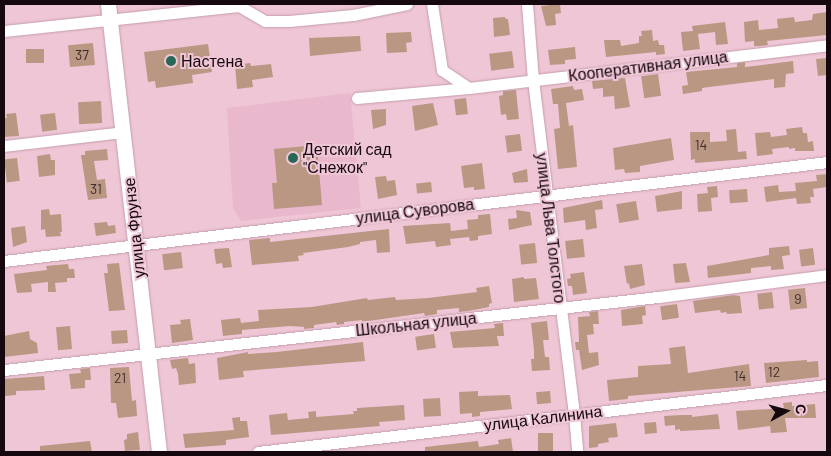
<!DOCTYPE html>
<meta charset="utf-8">
<style>
body{margin:0}
#map{position:relative;width:831px;height:456px;overflow:hidden;background:#efc6d6;font-family:Barlow,sans-serif}
div>[style]{position:absolute}
.built>*{inset:0;background:#e9b8cc}
.building>*{inset:0;background:#ba9783;transform-origin:0 0}
.roads{filter:drop-shadow(0 0 1px #c49dad) drop-shadow(0 0 1px #c49dad)}
.minor>*{height:11px;margin:-5.5px;padding:0 5.5px;transform-origin:5.5px;border-radius:5.5px;background:#fff}
.tertiary>*{height:15px;margin:-7.5px;padding:0 7.5px;transform-origin:7.5px;border-radius:7.5px;background:#fff}
.dots>*{width:14px;height:14px;translate:-50% -50%;box-sizing:border-box;border:2px solid #efc6d6;border-radius:50%}
span{translate:-50% -50%;white-space:nowrap;text-align:center;line-height:1.15;-webkit-text-stroke:4px #efc6d6;paint-order:stroke}
.number-label{font-size:14px;color:#3e2c2b}
.number-label span{-webkit-text-stroke-width:0}
.poi-label{font-size:16px;color:#15080e}
.left{translate:0 -50%;text-align:left}
.street-label{font-size:16px;color:#15080e}
.frame{position:absolute;inset:0;border:5px solid #15080e;pointer-events:none}
.north{position:absolute;left:761px;top:386px;width:50px;height:50px;-webkit-text-stroke:4px #efc6d6;paint-order:stroke;rotate:83deg;font-size:14px;font-weight:700;line-height:20px;text-align:center;color:#15080e}
.north::after{content:'';display:block;margin:auto;width:18px;height:22px;background:#15080e;clip-path:polygon(50% 0,100% 100%,50% 72%,0 100%)}
</style>
<div id="map">
<div class="built">
<i style="clip-path:polygon(350px 93px,361px 208px,241px 221px,233px 208px,227px 108px)"></i>
</div>
<div class="building">
<i style="clip-path:polygon(560px 4px,561px 13px,555px 14px,556px 25px,546px 26px,541px 6px)"></i>
<i style="clip-path:polygon(827px 12px,827px 35px,767px 41px,768px 45px,759px 46px,754px 46px,754px 41px,745px 42px,744px 22px,758px 20px,759px 30px,778px 28px,777px 19px,794px 17px,795px 22px,812px 20px,813px 14px)"></i>
<i style="clip-path:polygon(505px 17px,506px 19px,508px 19px,510px 35px,494px 37px,493px 18px)"></i>
<i style="clip-path:polygon(725px 22px,728px 44px,716px 45px,715px 32px,698px 34px,700px 49px,683px 51px,681px 32px,693px 31px,692px 26px)"></i>
<i style="clip-path:polygon(652px 30px,653px 41px,658px 40px,659px 45px,664px 45px,665px 54px,656px 55px,656px 52px,606px 57px,604px 40px,620px 40px,621px 46px,639px 43px,639px 36px,642px 36px,641px 31px)"></i>
<i style="clip-path:polygon(411px 32px,412px 42px,406px 43px,407px 52px,387px 53px,386px 33px)"></i>
<i style="clip-path:polygon(360px 36px,361px 51px,310px 56px,309px 38px)"></i>
<i style="left:93px;top:43px;width:22px;height:25px;rotate:85deg"></i>
<i style="clip-path:polygon(208px 44px,212px 72px,192px 75px,193px 83px,156px 88px,155px 81px,148px 82px,144px 52px)"></i>
<i style="clip-path:polygon(575px 47px,576px 59px,565px 60px,565px 64px,550px 65px,548px 50px)"></i>
<i style="left:26px;top:49px;width:18px;height:14px"></i>
<i style="left:512px;top:51px;width:17px;height:23px;rotate:83deg"></i>
<i style="clip-path:polygon(827px 58px,827px 75px,818px 76px,816px 59px)"></i>
<i style="clip-path:polygon(793px 61px,794px 73px,786px 74px,785px 87px,774px 88px,774px 79px,709px 87px,702px 88px,702px 91px,683px 94px,682px 86px,688px 85px,686px 72px,737px 67px,737px 63px,745px 62px,745px 67px)"></i>
<i style="clip-path:polygon(250px 63px,251px 66px,271px 64px,273px 77px,252px 80px,253px 87px,237px 89px,235px 65px)"></i>
<i style="left:658px;top:74px;width:22px;height:17px;rotate:82deg"></i>
<i style="clip-path:polygon(625px 78px,630px 107px,615px 109px,614px 96px,603px 97px,603px 88px,593px 89px,592px 81px)"></i>
<i style="clip-path:polygon(573px 86px,574px 90px,582px 89px,584px 100px,566px 103px,569px 126px,573px 125px,577px 167px,558px 169px,554px 129px,560px 128px,558px 104px,553px 104px,551px 89px)"></i>
<i style="clip-path:polygon(516px 90px,519px 119px,507px 120px,506px 114px,501px 115px,499px 96px,503px 95px,503px 91px)"></i>
<i style="left:466px;top:98px;width:16px;height:12px;rotate:83deg"></i>
<i style="left:101px;top:101px;width:22px;height:23px;rotate:87deg"></i>
<i style="clip-path:polygon(433px 103px,438px 125px,415px 131px,412px 106px)"></i>
<i style="clip-path:polygon(386px 109px,386px 125px,373px 129px,371px 110px)"></i>
<i style="clip-path:polygon(16px 113px,19px 136px,4px 137px,4px 118px,7px 118px,6px 114px)"></i>
<i style="left:55px;top:113px;width:17px;height:15px;rotate:83deg"></i>
<i style="clip-path:polygon(802px 127px,803px 133px,807px 133px,808px 142px,813px 141px,814px 151px,795px 151px,795px 148px,789px 149px,789px 147px,772px 149px,773px 154px,757px 156px,755px 133px,770px 132px,771px 137px,787px 135px,786px 129px)"></i>
<i style="clip-path:polygon(736px 129px,738px 152px,746px 151px,747px 159px,695px 163px,695px 159px,691px 160px,690px 132px,710px 132px,710px 142px,727px 141px,726px 130px)"></i>
<i style="left:520px;top:134px;width:17px;height:15px;rotate:83deg"></i>
<i style="clip-path:polygon(671px 138px,674px 160px,640px 166px,640px 172px,625px 173px,624px 169px,615px 170px,613px 148px)"></i>
<i style="clip-path:polygon(317px 145px,322px 205px,274px 209px,272px 183px,277px 183px,274px 149px)"></i>
<i style="clip-path:polygon(107px 149px,108px 160px,94px 161px,97px 180px,105px 179px,107px 198px,88px 200px,81px 155px,85px 155px,85px 151px)"></i>
<i style="clip-path:polygon(50px 154px,51px 160px,55px 160px,55px 175px,39px 177px,37px 156px)"></i>
<i style="left:17px;top:158px;width:23px;height:13px;rotate:83deg"></i>
<i style="clip-path:polygon(482px 163px,485px 189px,474px 190px,474px 187px,464px 188px,461px 166px)"></i>
<i style="clip-path:polygon(527px 169px,528px 182px,514px 183px,512px 173px)"></i>
<i style="clip-path:polygon(827px 174px,827px 187px,813px 189px,814px 197px,810px 197px,811px 203px,797px 204px,796px 198px,766px 202px,764px 187px,778px 185px,779px 192px,796px 191px,795px 183px,817px 181px,816px 175px)"></i>
<i style="clip-path:polygon(386px 176px,387px 181px,395px 180px,397px 195px,378px 199px,375px 177px)"></i>
<i style="left:431px;top:182px;width:10px;height:15px;rotate:84deg"></i>
<i style="clip-path:polygon(717px 186px,718px 197px,711px 198px,712px 211px,698px 212px,697px 194px,708px 193px,707px 187px)"></i>
<i style="left:747px;top:189px;width:13px;height:18px;rotate:86deg"></i>
<i style="clip-path:polygon(682px 191px,682px 209px,657px 212px,655px 196px)"></i>
<i style="clip-path:polygon(602px 200px,603px 209px,595px 210px,597px 228px,586px 230px,585px 220px,564px 223px,563px 208px)"></i>
<i style="left:636px;top:201px;width:19px;height:20px;rotate:81deg"></i>
<i style="clip-path:polygon(49px 209px,50px 215px,61px 214px,62px 232px,60px 232px,61px 236px,46px 237px,45px 229px,41px 230px,41px 210px)"></i>
<i style="clip-path:polygon(516px 210px,530px 212px,532px 225px,509px 230px,508px 219px,517px 218px)"></i>
<i style="clip-path:polygon(490px 214px,492px 234px,478px 236px,478px 240px,470px 241px,469px 237px,450px 239px,451px 245px,436px 247px,435px 241px,406px 244px,403px 226px,450px 223px,451px 231px,468px 229px,467px 220px,478px 219px,478px 215px)"></i>
<i style="clip-path:polygon(107px 222px,108px 226px,115px 225px,116px 233px,96px 236px,94px 223px)"></i>
<i style="clip-path:polygon(25px 226px,27px 242px,13px 247px,11px 228px)"></i>
<i style="clip-path:polygon(389px 229px,390px 252px,377px 253px,376px 240px,360px 242px,360px 244px,348px 247px,303px 253px,304px 255px,298px 256px,299px 261px,252px 265px,249px 240px,270px 238px,270px 242px)"></i>
<i style="left:583px;top:239px;width:18px;height:18px;rotate:84deg"></i>
<i style="left:535px;top:243px;width:20px;height:16px;rotate:84deg"></i>
<i style="clip-path:polygon(789px 246px,790px 255px,782px 256px,784px 269px,771px 270px,771px 266px,751px 268px,751px 273px,708px 278px,707px 266px,769px 255px,769px 248px)"></i>
<i style="clip-path:polygon(229px 248px,232px 267px,223px 268px,222px 263px,216px 264px,214px 249px)"></i>
<i style="left:813px;top:248px;width:17px;height:14px;rotate:83deg"></i>
<i style="left:181px;top:252px;width:16px;height:19px;rotate:83deg"></i>
<i style="clip-path:polygon(119px 263px,125px 310px,109px 311px,104px 273px,108px 273px,107px 264px)"></i>
<i style="clip-path:polygon(686px 263px,690px 282px,675px 283px,673px 264px)"></i>
<i style="clip-path:polygon(68px 264px,69px 269px,74px 269px,75px 278px,67px 278px,67px 282px,55px 283px,56px 292px,48px 292px,48px 282px,31px 284px,32px 292px,17px 293px,14px 274px,47px 270px,46px 266px)"></i>
<i style="clip-path:polygon(642px 264px,645px 285px,630px 289px,629px 283px,627px 284px,624px 266px)"></i>
<i style="clip-path:polygon(584px 272px,587px 293px,573px 295px,572px 286px,568px 286px,567px 279px,571px 278px,570px 274px)"></i>
<i style="clip-path:polygon(524px 277px,524px 279px,536px 278px,539px 299px,514px 302px,512px 279px)"></i>
<i style="clip-path:polygon(489px 286px,492px 303px,489px 304px,489px 307px,468px 311px,459px 312px,459px 308px,437px 310px,437px 314px,425px 316px,424px 313px,362px 322px,362px 320px,344px 322px,344px 324px,337px 325px,336px 322px,314px 325px,314px 328px,304px 329px,304px 327px,290px 326px,242px 330px,242px 334px,223px 336px,221px 320px,240px 318px,241px 323px,259px 321px,258px 310px,312px 307px,367px 298px,368px 300px,395px 297px,396px 300px,428px 298px,477px 292px,476px 288px)"></i>
<i style="left:805px;top:288px;width:20px;height:17px;rotate:84deg"></i>
<i style="left:772px;top:292px;width:16px;height:15px;rotate:83deg"></i>
<i style="clip-path:polygon(733px 295px,740px 296px,742px 313px,727px 314px,726px 312px,721px 313px,720px 310px,695px 313px,693px 301px)"></i>
<i style="left:677px;top:304px;width:14px;height:17px;rotate:82deg"></i>
<i style="clip-path:polygon(645px 306px,646px 315px,642px 316px,643px 324px,622px 326px,621px 310px)"></i>
<i style="clip-path:polygon(598px 311px,599px 324px,593px 324px,594px 334px,587px 335px,589px 353px,598px 352px,599px 365px,582px 370px,579px 350px,576px 350px,575px 342px,579px 342px,578px 317px,590px 316px,589px 312px)"></i>
<i style="clip-path:polygon(190px 319px,193px 340px,172px 343px,170px 325px,181px 324px,180px 320px)"></i>
<i style="clip-path:polygon(547px 321px,549px 340px,543px 340px,545px 357px,549px 357px,550px 370px,532px 371px,531px 359px,534px 359px,534px 350px,531px 323px)"></i>
<i style="clip-path:polygon(503px 323px,504px 336px,497px 336px,499px 346px,453px 348px,450px 332px,495px 328px,494px 324px)"></i>
<i style="left:70px;top:326px;width:23px;height:14px;rotate:85deg"></i>
<i style="left:127px;top:330px;width:13px;height:16px;rotate:86deg"></i>
<i style="clip-path:polygon(29px 331px,30px 339px,37px 343px,38px 353px,4px 357px,4px 336px)"></i>
<i style="left:434px;top:334px;width:14px;height:19px;rotate:82deg"></i>
<i style="clip-path:polygon(363px 342px,365px 361px,243px 371px,244px 377px,219px 380px,217px 358px,248px 352px,248px 354px,277px 352px)"></i>
<i style="clip-path:polygon(685px 346px,688px 373px,749px 364px,751px 386px,628px 396px,628px 399px,609px 401px,607px 380px,638px 377px,638px 366px,671px 364px,669px 348px)"></i>
<i style="clip-path:polygon(188px 358px,189px 364px,195px 363px,196px 383px,179px 385px,178px 374px,176px 368px,172px 369px,170px 360px)"></i>
<i style="clip-path:polygon(807px 360px,807px 362px,818px 361px,819px 377px,766px 383px,764px 363px)"></i>
<i style="clip-path:polygon(129px 367px,132px 401px,136px 400px,137px 416px,118px 418px,116px 403px,111px 403px,110px 368px)"></i>
<i style="clip-path:polygon(90px 368px,91px 380px,85px 380px,85px 388px,71px 389px,69px 374px,81px 373px,80px 369px)"></i>
<i style="clip-path:polygon(44px 376px,45px 390px,16px 391px,16px 395px,5px 396px,4px 379px)"></i>
<i style="clip-path:polygon(478px 391px,478px 396px,510px 395px,512px 409px,480px 412px,480px 416px,472px 417px,472px 413px,460px 414px,459px 392px)"></i>
<i style="left:550px;top:391px;width:12px;height:14px;rotate:85deg"></i>
<i style="left:440px;top:398px;width:18px;height:17px;rotate:87deg"></i>
<i style="clip-path:polygon(792px 402px,792px 406px,815px 404px,816px 418px,785px 418px,787px 432px,771px 433px,770px 426px,738px 430px,736px 411px,784px 408px,783px 403px)"></i>
<i style="clip-path:polygon(404px 405px,405px 420px,379px 422px,380px 426px,271px 435px,269px 415px,287px 413px,288px 420px,309px 418px,308px 412px,316px 411px,316px 417px,354px 414px,353px 411px,357px 411px,357px 408px)"></i>
<i style="clip-path:polygon(718px 414px,720px 429px,680px 431px,680px 429px,675px 430px,675px 425px,665px 426px,664px 416px,681px 415px,692px 415px,692px 417px)"></i>
<i style="clip-path:polygon(240px 417px,240px 421px,247px 421px,249px 437px,226px 440px,226px 445px,185px 448px,183px 434px,234px 430px,232px 418px)"></i>
<i style="left:656px;top:422px;width:11px;height:12px;rotate:85deg"></i>
<i style="clip-path:polygon(616px 423px,618px 437px,608px 438px,609px 442px,598px 444px,598px 447px,589px 448px,589px 426px)"></i>
<i style="clip-path:polygon(138px 432px,140px 450px,125px 451px,124px 440px,127px 439px,127px 434px)"></i>
<i style="left:538px;top:433px;width:15px;height:19px"></i>
<i style="clip-path:polygon(511px 438px,513px 452px,425px 452px,425px 447px,478px 441px,479px 447px,499px 444px,498px 440px)"></i>
<i style="clip-path:polygon(90px 441px,92px 452px,40px 452px,40px 446px)"></i>
</div>
<div class="roads">
<div class="minor">
<i style="left:432px;top:4px;width:67px;rotate:81.4deg"></i>
<i style="left:442px;top:70px;width:32px;rotate:34deg"></i>
<i style="left:469px;top:88px;width:361px;rotate:-6.8deg"></i>
<i style="left:527px;top:4px;width:76px;rotate:85.5deg"></i>
<i style="left:533px;top:80px;width:337px;rotate:83deg"></i>
<i style="left:574px;top:414px;width:38px;rotate:85deg"></i>
<i style="left:4px;top:31px;width:236px;rotate:-6.1deg"></i>
<i style="left:239px;top:6px;width:30px;rotate:30deg"></i>
<i style="left:265px;top:21px;width:24px"></i>
<i style="left:289px;top:21px;width:64px;rotate:-5.4deg"></i>
<i style="left:353px;top:15px;width:55px;rotate:-11.5deg"></i>
<i style="left:357px;top:98px;width:112px;rotate:-5.1deg"></i>
<i style="left:4px;top:146px;width:120px;rotate:-6.7deg"></i>
<i style="left:4px;top:261px;width:829px;rotate:-6.86deg"></i>
<i style="left:4px;top:370px;width:658px;rotate:-6.37deg"></i>
<i style="left:658px;top:297px;width:170px;rotate:-7.4deg"></i>
<i style="left:258px;top:452px;width:573px;rotate:-6.72deg"></i>
</div>
<div class="tertiary">
<i style="left:108px;top:4px;width:451px;rotate:83.5deg"></i>
</div>
</div>
<div class="dots">
<i style="left:171px;top:61px;background:#266755"></i>
<i style="left:293px;top:158px;background:#266755"></i>
</div>
<div class="number-label">
<span style="left:82px;top:55px">37</span>
<span style="left:701px;top:145px">14</span>
<span style="left:96px;top:189px">31</span>
<span style="left:798px;top:299px">9</span>
<span style="left:774px;top:372px">12</span>
<span style="left:740px;top:376px">14</span>
<span style="left:120px;top:378px">21</span>
</div>
<div class="poi-label">
<span class="left" style="left:181px;top:61px">Настена</span>
<span class="left" style="left:303px;top:158px">Детский сад<br>"Снежок"</span>
</div>
<div class="street-label">
<span style="left:648px;top:66px;rotate:-7deg">Кооперативная улица</span>
<span style="left:415px;top:211px;rotate:-7deg">улица Суворова</span>
<span style="left:134px;top:228px;rotate:-96deg">улица Фрунзе</span>
<span style="left:551px;top:228px;rotate:83deg">улица Льва Толстого</span>
<span style="left:416px;top:324px;rotate:-6deg">Школьная улица</span>
<span style="left:543px;top:418px;rotate:-7deg">улица Калинина</span>
</div>
<div class="frame"></div>
<div class="north">С</div>
</div>
